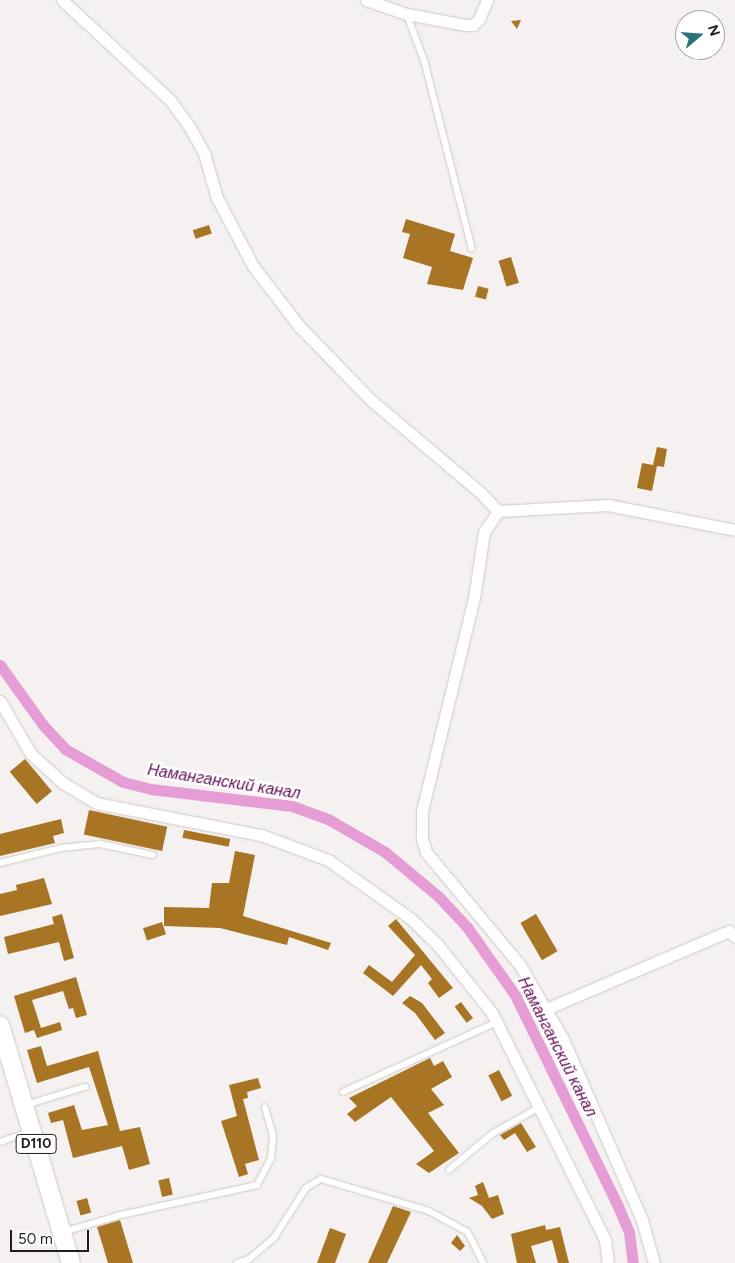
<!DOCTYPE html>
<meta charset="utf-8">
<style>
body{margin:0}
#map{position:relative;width:735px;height:1263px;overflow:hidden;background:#f4f1f0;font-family:Figtree,sans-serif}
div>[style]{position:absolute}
.canal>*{height:11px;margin:-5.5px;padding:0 5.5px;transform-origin:5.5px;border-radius:5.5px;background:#e69dd5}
.building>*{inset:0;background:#a87525;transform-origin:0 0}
.roads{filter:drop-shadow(0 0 1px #cdcac8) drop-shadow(0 0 1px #cdcac8)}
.service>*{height:5.5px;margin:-2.75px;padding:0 2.75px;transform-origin:2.75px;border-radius:2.75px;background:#fff}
.minor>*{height:11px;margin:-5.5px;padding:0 5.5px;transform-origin:5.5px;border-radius:5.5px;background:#fff}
.primary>*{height:18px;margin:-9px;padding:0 9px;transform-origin:9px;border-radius:9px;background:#fff}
span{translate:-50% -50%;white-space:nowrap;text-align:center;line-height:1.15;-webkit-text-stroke:5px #fff;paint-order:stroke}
.shield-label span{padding:1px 4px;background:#fff;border:1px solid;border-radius:4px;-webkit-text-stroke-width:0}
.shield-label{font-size:14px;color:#201f1e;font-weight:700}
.water-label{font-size:16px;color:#671159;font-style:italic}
.north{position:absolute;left:675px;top:10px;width:50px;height:50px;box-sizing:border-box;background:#fff;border:1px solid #a6a5a5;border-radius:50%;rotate:72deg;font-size:14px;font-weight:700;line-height:20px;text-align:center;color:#201f1e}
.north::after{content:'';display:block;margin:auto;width:18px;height:22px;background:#2a737b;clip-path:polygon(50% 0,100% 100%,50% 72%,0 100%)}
.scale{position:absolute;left:10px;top:1230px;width:79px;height:22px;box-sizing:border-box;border:2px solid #201f1e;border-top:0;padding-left:6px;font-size:15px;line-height:18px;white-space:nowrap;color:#201f1e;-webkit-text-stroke:4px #fff;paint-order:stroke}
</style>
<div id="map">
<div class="canal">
<i style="left:0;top:665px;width:74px;rotate:54.4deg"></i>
<i style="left:43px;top:725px;width:33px;rotate:47deg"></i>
<i style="left:65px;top:749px;width:67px;rotate:29.6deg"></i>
<i style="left:123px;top:782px;width:29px;rotate:14deg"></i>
<i style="left:151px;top:789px;width:142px;rotate:6.9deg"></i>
<i style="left:292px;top:806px;width:38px;rotate:20deg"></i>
<i style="left:328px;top:819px;width:66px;rotate:30.1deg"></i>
<i style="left:385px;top:852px;width:70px;rotate:39.8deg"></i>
<i style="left:439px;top:897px;width:41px;rotate:47deg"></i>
<i style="left:467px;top:927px;width:83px;rotate:54.8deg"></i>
<i style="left:515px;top:995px;width:233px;rotate:64deg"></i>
<i style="left:617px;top:1204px;width:30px;rotate:67deg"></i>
<i style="left:629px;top:1232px;width:31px;rotate:83deg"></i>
</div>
<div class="building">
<i style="clip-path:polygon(521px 20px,517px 29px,511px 21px)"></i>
<i style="clip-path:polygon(406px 219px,455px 234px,450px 251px,473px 258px,463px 290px,427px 284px,432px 267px,403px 258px,410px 234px,402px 232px)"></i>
<i style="left:209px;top:225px;width:9px;height:17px;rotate:72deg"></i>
<i style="left:511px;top:257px;width:27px;height:13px;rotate:73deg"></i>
<i style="left:478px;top:286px;width:11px;height:11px;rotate:15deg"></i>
<i style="clip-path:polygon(657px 447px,667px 449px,664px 467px,657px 466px,652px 491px,637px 488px,642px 463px,653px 465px)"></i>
<i style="left:25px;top:759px;width:42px;height:20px;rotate:50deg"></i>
<i style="left:89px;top:810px;width:80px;height:25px;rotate:12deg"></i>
<i style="clip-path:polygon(61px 819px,64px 833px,53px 836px,55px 843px,0 856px,0 834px)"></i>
<i style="left:184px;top:830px;width:47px;height:8px;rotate:11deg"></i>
<i style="clip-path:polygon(235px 851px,255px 855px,243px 916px,331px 943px,328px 950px,289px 937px,287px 945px,220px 928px,164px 926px,164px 907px,209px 908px,212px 883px,229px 883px)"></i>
<i style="clip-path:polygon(44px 878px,52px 904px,0 916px,0 894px,17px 890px,16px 885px)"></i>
<i style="clip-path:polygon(62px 914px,74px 958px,64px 961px,59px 942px,8px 954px,4px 937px,54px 924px,52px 917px)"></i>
<i style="left:536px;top:914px;width:43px;height:18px;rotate:60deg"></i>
<i style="clip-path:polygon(396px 919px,453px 988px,439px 998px,428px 983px,432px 979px,421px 965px,393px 996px,363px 973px,369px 965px,392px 982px,415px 955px,388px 926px)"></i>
<i style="left:162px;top:922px;width:13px;height:20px;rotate:72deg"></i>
<i style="clip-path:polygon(76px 977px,87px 1015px,76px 1018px,73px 1008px,69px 1009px,63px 991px,32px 1000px,41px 1028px,60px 1022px,62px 1030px,37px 1038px,34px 1030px,25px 1033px,14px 996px)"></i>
<i style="clip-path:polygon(410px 996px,422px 1003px,445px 1033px,435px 1040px,415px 1013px,402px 1003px)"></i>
<i style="left:461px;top:1002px;width:20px;height:8px;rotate:53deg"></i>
<i style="clip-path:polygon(41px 1046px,47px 1066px,98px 1051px,120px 1131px,140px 1127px,150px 1164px,129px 1170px,122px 1146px,73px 1158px,63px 1120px,51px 1123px,48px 1113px,74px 1105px,82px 1130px,108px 1125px,89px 1067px,37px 1083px,27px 1050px)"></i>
<i style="clip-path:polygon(430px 1058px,434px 1066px,443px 1061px,452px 1077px,431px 1089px,444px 1105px,428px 1113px,459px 1153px,429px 1173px,416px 1164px,434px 1151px,391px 1097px,355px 1122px,347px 1114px,357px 1106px,349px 1098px)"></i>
<i style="left:499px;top:1070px;width:29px;height:12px;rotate:63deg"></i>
<i style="clip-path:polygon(258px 1078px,261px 1088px,247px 1092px,248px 1098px,243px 1099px,259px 1160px,245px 1164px,248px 1174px,239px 1177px,221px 1121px,237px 1116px,229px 1085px)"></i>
<i style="clip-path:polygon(521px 1123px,536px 1147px,527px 1152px,515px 1133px,504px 1140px,500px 1135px)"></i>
<i style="left:169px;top:1178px;width:17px;height:11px;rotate:77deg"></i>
<i style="clip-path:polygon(483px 1182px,489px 1198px,498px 1195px,504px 1214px,492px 1219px,482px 1206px,469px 1198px,478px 1195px,475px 1186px)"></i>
<i style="left:87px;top:1198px;width:15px;height:11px;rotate:74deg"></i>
<i style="clip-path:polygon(393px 1206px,411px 1212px,387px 1263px,368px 1263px)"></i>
<i style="clip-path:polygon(120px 1220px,133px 1263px,108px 1263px,97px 1227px)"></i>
<i style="clip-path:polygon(545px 1225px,546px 1230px,560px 1227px,569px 1263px,558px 1263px,552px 1240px,531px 1246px,536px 1263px,517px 1263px,511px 1234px)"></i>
<i style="clip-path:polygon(330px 1228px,346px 1234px,335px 1263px,317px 1263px)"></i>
<i style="clip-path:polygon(457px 1235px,465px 1246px,460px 1251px,451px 1243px)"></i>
</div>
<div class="roads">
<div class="service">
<i style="left:407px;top:14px;width:51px;rotate:69.4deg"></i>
<i style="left:425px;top:62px;width:192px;rotate:75.8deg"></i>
<i style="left:0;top:863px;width:63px;rotate:-13.8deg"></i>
<i style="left:61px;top:848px;width:39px;rotate:-6deg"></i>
<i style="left:100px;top:844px;width:54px;rotate:11.7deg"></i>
<i style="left:343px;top:1092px;width:169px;rotate:-24.4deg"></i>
<i style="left:26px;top:1105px;width:62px;rotate:-17deg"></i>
<i style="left:0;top:1142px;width:31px;rotate:-19deg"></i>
<i style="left:449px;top:1170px;width:56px;rotate:-39.9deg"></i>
<i style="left:492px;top:1134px;width:53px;rotate:-29.5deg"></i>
<i style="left:64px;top:1232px;width:59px;rotate:-16.6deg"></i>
<i style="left:121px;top:1215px;width:139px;rotate:-12.4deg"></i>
<i style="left:257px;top:1185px;width:30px;rotate:-62deg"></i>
<i style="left:271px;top:1159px;width:23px;rotate:-85deg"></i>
<i style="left:273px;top:1136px;width:29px;rotate:-106deg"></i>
<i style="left:237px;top:1263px;width:13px;rotate:-18deg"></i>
<i style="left:249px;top:1259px;width:33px;rotate:-40deg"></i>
<i style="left:274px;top:1238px;width:59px;rotate:-57.4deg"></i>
<i style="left:306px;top:1188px;width:17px;rotate:-31deg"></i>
<i style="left:321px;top:1179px;width:113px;rotate:16.5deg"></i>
<i style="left:429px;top:1211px;width:44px;rotate:28.3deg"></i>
<i style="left:468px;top:1232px;width:35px;rotate:63deg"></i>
</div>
<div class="minor">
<i style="left:62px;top:0;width:147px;rotate:42.8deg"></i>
<i style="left:170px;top:100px;width:32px;rotate:54deg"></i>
<i style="left:189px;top:126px;width:31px;rotate:61deg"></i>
<i style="left:204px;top:153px;width:47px;rotate:73.9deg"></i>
<i style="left:217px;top:198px;width:77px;rotate:62.1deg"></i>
<i style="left:253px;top:266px;width:76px;rotate:52.5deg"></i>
<i style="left:299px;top:326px;width:105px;rotate:45.8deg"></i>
<i style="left:372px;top:401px;width:143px;rotate:40.2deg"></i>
<i style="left:481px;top:493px;width:25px;rotate:47deg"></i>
<i style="left:366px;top:0;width:43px;rotate:18.9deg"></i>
<i style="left:407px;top:14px;width:60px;rotate:10.6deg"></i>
<i style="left:466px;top:25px;width:7px"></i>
<i style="left:473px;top:25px;width:8px;rotate:-45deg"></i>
<i style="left:479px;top:19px;width:21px;rotate:-67deg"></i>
<i style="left:0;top:701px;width:61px;rotate:59.7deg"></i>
<i style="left:31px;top:754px;width:43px;rotate:42.2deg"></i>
<i style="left:63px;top:783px;width:39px;rotate:31deg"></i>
<i style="left:96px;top:803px;width:168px;rotate:11deg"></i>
<i style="left:261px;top:835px;width:72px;rotate:20.5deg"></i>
<i style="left:328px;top:860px;width:100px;rotate:35.3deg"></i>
<i style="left:410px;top:918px;width:37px;rotate:44deg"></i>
<i style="left:437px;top:944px;width:88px;rotate:51.4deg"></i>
<i style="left:492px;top:1013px;width:254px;rotate:63.5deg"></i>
<i style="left:605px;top:1240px;width:23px;rotate:83deg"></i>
<i style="left:546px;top:1009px;width:199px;rotate:-23.1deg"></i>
<i style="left:729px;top:931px;width:8px;rotate:45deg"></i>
<i style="left:654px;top:1263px;width:45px;rotate:-105.6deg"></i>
<i style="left:642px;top:1220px;width:197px;rotate:-113.6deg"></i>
<i style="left:563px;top:1039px;width:86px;rotate:-120.2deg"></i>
<i style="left:520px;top:965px;width:147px;rotate:-129.8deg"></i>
<i style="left:426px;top:852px;width:14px;rotate:-107deg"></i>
<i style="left:422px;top:839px;width:28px;rotate:-90deg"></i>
<i style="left:422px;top:811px;width:219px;rotate:-76.3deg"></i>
<i style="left:474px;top:598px;width:67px;rotate:-81.4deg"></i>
<i style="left:484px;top:532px;width:25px;rotate:-56deg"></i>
<i style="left:498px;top:511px;width:110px;rotate:-3.1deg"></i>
<i style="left:608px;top:505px;width:129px;rotate:11.1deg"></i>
</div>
<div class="primary">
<i style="left:0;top:1025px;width:248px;rotate:73.4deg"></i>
</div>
</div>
<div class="shield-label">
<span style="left:36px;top:1144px">D110</span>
</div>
<div class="water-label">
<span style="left:224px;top:782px;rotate:9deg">Наманганский канал</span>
<span style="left:557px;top:1047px;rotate:63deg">Наманганский канал</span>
</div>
<div class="north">N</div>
<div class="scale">50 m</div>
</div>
